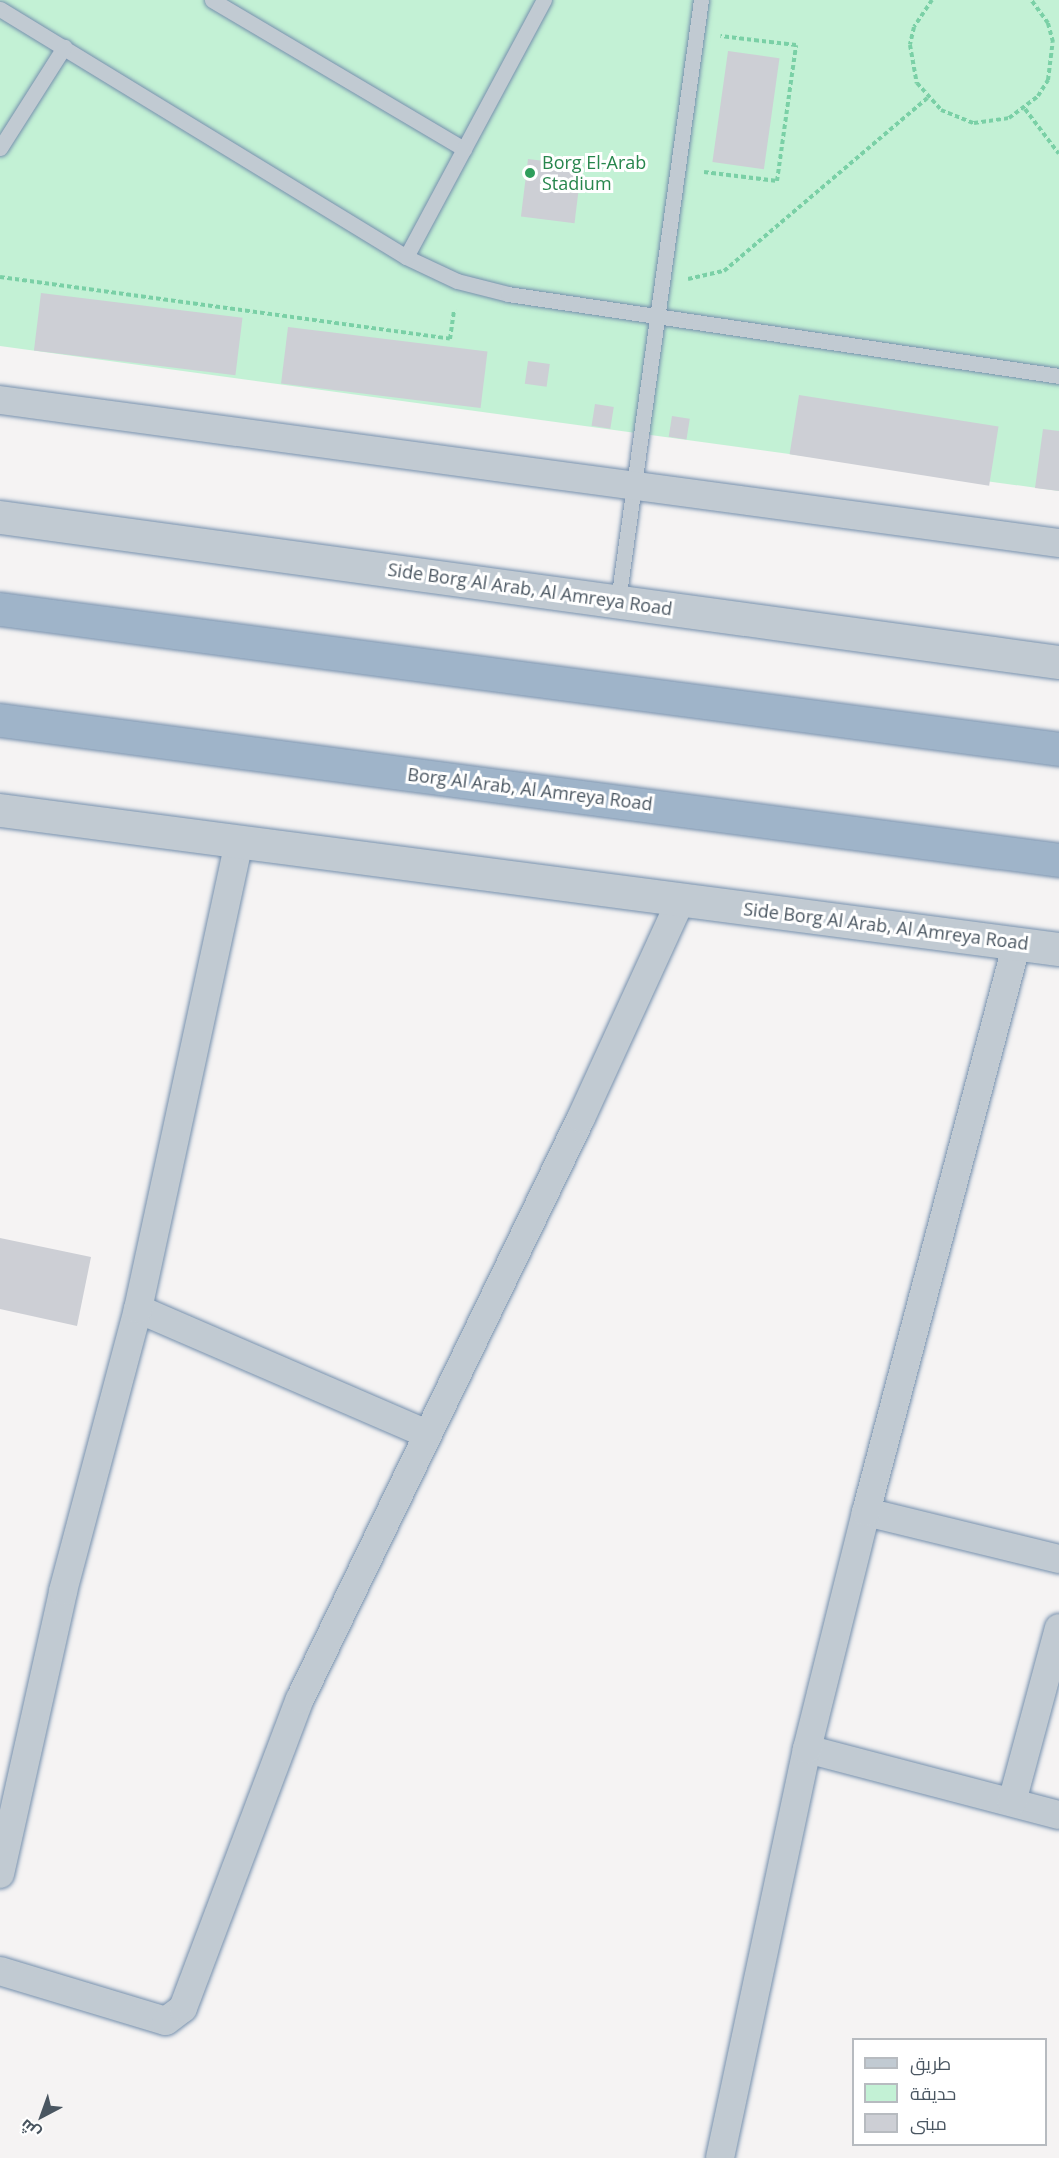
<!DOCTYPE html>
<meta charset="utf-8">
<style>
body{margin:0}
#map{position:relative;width:1059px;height:2158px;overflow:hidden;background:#f5f3f3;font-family:"Open Sans",Cairo,sans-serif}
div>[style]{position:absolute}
.green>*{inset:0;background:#c3f1d5}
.building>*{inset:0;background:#cdcfd5;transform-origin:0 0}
.path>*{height:4px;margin-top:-2px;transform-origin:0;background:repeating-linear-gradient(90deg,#7ad0a6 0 4.5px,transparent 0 7.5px)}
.roads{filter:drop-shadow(0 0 2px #7690ad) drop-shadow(0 0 2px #7690ad)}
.service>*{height:15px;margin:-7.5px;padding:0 7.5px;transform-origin:7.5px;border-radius:7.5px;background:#c1cad2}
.minor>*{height:28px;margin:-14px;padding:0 14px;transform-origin:14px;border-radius:14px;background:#c1cad2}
.tertiary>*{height:33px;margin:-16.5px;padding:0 16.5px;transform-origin:16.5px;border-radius:16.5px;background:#c1cad2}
.trunk>*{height:33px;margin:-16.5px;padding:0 16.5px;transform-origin:16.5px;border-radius:16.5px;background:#9fb4c9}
.dots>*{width:16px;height:16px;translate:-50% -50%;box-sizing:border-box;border:3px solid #fff;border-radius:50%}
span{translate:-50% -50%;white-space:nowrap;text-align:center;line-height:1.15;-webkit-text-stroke:6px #fff;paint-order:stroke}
.leisure-label{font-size:18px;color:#27864d}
.left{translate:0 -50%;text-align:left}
.street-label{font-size:18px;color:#4a5661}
.legend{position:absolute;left:852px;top:2038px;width:195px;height:108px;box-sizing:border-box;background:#fff;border:2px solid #b7bbc0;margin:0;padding:8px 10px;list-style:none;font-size:18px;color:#4a5661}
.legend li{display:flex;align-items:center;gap:12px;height:30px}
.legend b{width:30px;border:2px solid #b7bbc0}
.north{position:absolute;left:12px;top:2086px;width:60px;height:60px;-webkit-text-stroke:4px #fff;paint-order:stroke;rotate:221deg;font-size:16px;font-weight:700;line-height:24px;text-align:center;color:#4a5661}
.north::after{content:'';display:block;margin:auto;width:21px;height:27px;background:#4a5661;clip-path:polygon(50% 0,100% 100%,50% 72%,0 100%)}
</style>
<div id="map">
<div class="green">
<i style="clip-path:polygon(0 0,1059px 0,1059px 491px,0 346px)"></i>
</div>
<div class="building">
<i style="left:728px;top:51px;width:52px;height:112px;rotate:8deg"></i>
<i style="left:528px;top:159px;width:54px;height:58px;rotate:7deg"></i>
<i style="left:41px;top:293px;width:203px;height:58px;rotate:7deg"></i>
<i style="left:288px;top:327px;width:201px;height:57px;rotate:7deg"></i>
<i style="left:528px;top:361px;width:22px;height:23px;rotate:8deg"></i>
<i style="left:799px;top:395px;width:202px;height:60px;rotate:9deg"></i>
<i style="left:595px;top:404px;width:19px;height:22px;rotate:9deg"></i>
<i style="left:672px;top:416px;width:18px;height:21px;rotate:9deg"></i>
<i style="clip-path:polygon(1043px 429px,1059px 431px,1059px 491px,1035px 488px)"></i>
<i style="clip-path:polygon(0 1238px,91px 1257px,77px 1326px,0 1309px)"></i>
</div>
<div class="path">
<i style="left:932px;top:0;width:32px;rotate:124deg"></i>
<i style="left:914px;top:27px;width:18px;rotate:103deg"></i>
<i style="left:910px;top:45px;width:39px;rotate:80deg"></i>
<i style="left:917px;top:83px;width:36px;rotate:48deg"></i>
<i style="left:941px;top:110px;width:35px;rotate:22deg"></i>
<i style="left:974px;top:123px;width:35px;rotate:-8deg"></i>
<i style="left:1009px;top:118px;width:36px;rotate:-37deg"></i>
<i style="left:1038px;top:96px;width:19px;rotate:-58deg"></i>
<i style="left:1048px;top:80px;width:38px;rotate:-83deg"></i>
<i style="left:1053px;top:42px;width:20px;rotate:-105deg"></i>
<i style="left:1048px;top:23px;width:29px;rotate:-126deg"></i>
<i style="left:1025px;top:109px;width:56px;rotate:52.9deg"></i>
<i style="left:704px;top:172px;width:74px;rotate:7deg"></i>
<i style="left:777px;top:181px;width:137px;rotate:-82deg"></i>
<i style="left:796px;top:45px;width:76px;rotate:-173.2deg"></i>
<i style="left:0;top:277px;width:454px;rotate:7.8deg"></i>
<i style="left:450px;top:339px;width:30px;rotate:-82deg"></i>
<i style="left:688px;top:279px;width:37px;rotate:-13deg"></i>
<i style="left:724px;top:271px;width:267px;rotate:-40.4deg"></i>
</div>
<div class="roads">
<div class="service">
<i style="left:212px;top:0;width:293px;rotate:30.6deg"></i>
<i style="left:0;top:9px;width:476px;rotate:31.4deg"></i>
<i style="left:406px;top:257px;width:56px;rotate:25.2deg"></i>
<i style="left:457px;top:281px;width:53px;rotate:14.3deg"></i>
<i style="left:508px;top:294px;width:557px;rotate:8.46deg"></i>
<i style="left:0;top:148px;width:120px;rotate:-57.6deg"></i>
<i style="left:406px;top:257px;width:292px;rotate:-61.8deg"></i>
<i style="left:618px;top:601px;width:607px;rotate:-82.14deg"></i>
</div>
<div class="minor">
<i style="left:0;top:400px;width:1069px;rotate:7.69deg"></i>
<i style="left:138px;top:1309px;width:315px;rotate:23.4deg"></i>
<i style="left:866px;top:1512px;width:199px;rotate:13.7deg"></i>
<i style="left:807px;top:1749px;width:260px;rotate:14.7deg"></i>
<i style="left:1012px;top:1802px;width:180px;rotate:-74.9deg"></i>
<i style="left:0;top:1874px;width:290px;rotate:-77.4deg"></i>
<i style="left:63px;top:1591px;width:292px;rotate:-75.1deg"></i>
<i style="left:138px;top:1309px;width:479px;rotate:-77.8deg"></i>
<i style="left:0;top:1971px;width:173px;rotate:16.8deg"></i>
<i style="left:166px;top:2021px;width:21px;rotate:-37deg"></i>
<i style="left:183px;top:2008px;width:330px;rotate:-69.3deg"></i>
<i style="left:300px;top:1699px;width:645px;rotate:-64.19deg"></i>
<i style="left:581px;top:1118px;width:240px;rotate:-65.4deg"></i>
<i style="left:720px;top:2158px;width:418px;rotate:-78deg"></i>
<i style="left:807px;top:1749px;width:244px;rotate:-76deg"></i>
<i style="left:866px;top:1512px;width:589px;rotate:-75.14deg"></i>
</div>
<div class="tertiary">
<i style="left:0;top:517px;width:1069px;rotate:7.8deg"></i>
<i style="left:0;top:810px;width:1068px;rotate:7.48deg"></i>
</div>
<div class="trunk">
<i style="left:0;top:609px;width:1068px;rotate:7.53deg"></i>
<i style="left:0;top:720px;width:1068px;rotate:7.53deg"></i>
</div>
</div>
<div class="dots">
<i style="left:530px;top:173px;background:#2e9e5b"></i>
</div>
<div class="leisure-label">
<span class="left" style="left:542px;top:173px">Borg El-Arab<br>Stadium</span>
</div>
<div class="street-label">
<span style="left:530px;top:589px;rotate:8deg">Side Borg Al Arab, Al Amreya Road</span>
<span style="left:530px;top:789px;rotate:7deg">Borg Al Arab, Al Amreya Road</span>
<span style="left:886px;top:926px;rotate:7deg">Side Borg Al Arab, Al Amreya Road</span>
</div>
<ul class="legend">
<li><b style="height:8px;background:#c1cad2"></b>طريق</li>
<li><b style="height:16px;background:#c3f1d5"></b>حديقة</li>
<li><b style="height:16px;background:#cdcfd5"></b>مبنى</li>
</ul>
<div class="north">ش</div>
</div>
